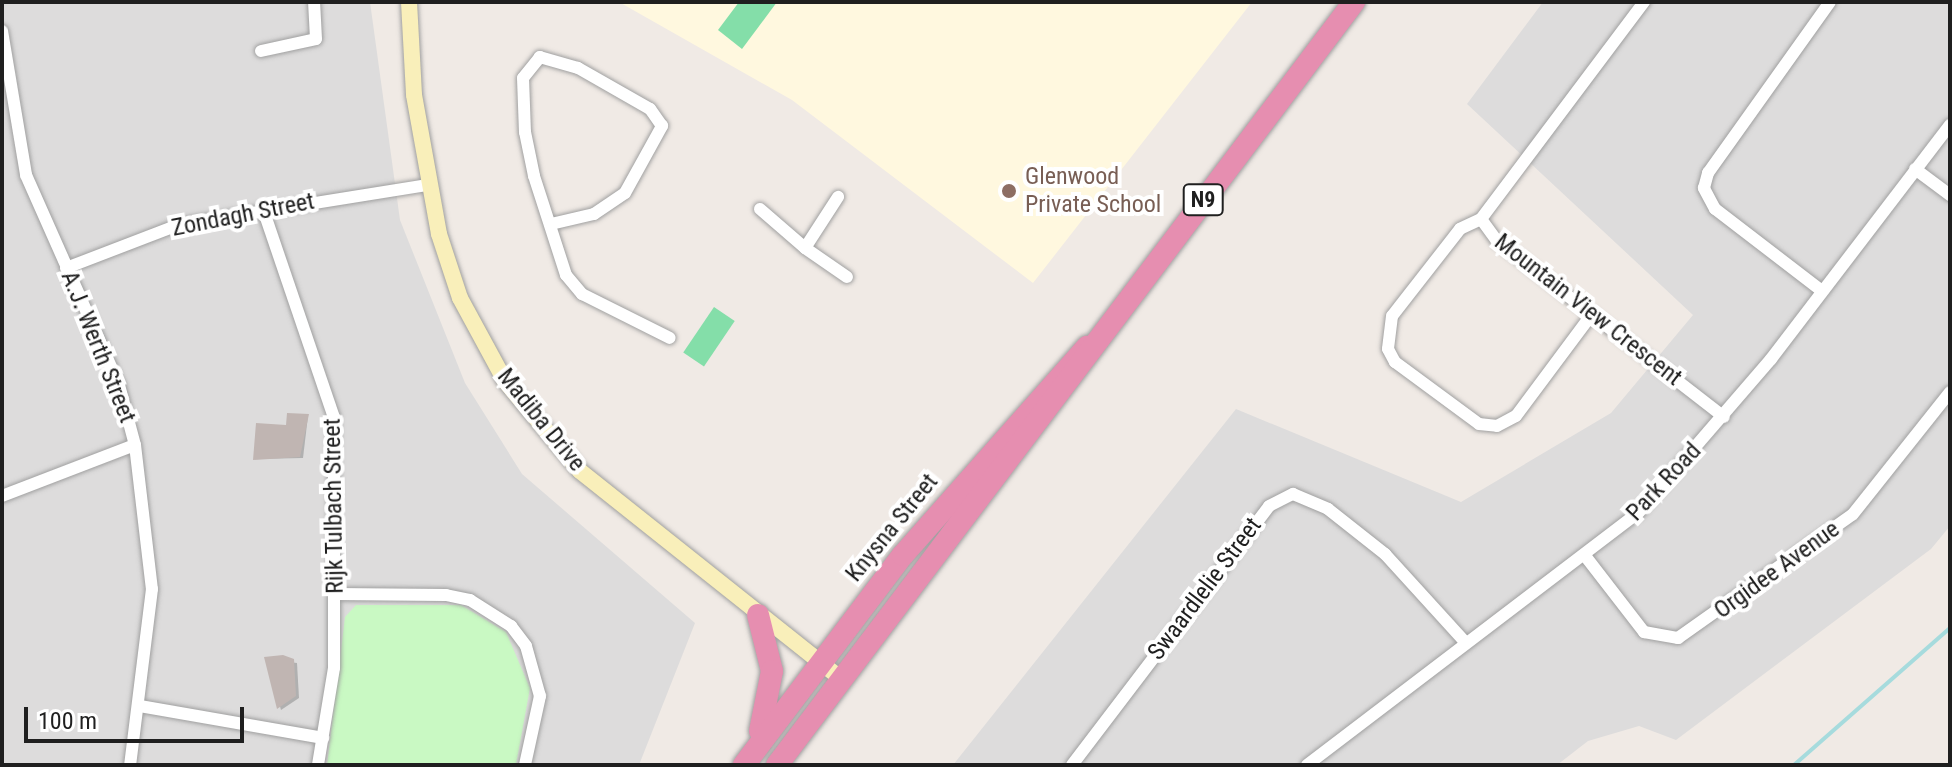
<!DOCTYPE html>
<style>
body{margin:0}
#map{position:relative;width:1952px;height:767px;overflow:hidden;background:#f0eae5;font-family:"Roboto Condensed",sans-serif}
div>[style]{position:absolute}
.residential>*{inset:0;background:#dddcdc}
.education>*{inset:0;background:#fff8df}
.park>*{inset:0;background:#c9f9c3}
.pitch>*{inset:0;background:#84dea9;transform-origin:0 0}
.shadow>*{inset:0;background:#0003}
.stream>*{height:4px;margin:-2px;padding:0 2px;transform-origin:2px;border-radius:2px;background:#a6dbdd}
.building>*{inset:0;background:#c0b5b2}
.roads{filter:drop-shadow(0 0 2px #a0a0a0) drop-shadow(0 0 2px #a0a0a0)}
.street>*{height:12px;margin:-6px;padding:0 6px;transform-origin:6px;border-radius:6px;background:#fff}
.secondary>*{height:16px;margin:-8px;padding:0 8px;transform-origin:8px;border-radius:8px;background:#f9efba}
.highway>*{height:22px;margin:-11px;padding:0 11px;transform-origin:11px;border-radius:11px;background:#e68eb0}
.dots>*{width:22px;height:22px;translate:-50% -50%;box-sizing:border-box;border:4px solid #fff;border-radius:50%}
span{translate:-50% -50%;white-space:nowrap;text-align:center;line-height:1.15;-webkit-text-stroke:8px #fff;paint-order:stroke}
.shield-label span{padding:2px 6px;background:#fff;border:2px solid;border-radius:6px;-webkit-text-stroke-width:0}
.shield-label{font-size:22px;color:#1f1f1f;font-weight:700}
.education-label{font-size:24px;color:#785e54}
.left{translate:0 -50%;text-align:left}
.street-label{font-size:24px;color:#1f1f1f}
.frame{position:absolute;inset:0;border:4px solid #1f1f1f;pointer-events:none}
.scale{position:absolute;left:24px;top:707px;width:220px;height:36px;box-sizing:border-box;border:4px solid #1f1f1f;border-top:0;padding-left:10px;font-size:24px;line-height:28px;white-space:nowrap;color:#1f1f1f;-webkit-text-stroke:6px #fff;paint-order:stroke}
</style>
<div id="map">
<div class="residential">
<i style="clip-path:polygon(2px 2px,370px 2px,400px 220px,465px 383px,522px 474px,695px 623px,639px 765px,2px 765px)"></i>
<i style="clip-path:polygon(1543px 2px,1950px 2px,1950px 526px,1931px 549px,1676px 740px,1639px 726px,1588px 741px,1557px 765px,953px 765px,1236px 409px,1461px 502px,1611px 413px,1693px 315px,1467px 104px)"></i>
</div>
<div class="education">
<i style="clip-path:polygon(619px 2px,1252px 2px,1033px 283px,792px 100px)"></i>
</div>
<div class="park">
<i style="clip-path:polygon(356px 605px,461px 605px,506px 632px,530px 688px,516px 765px,327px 765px,345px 617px)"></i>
</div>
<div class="pitch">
<i style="clip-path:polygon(739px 2px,777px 2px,742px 49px,718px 30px)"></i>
<i style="left:714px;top:307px;width:25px;height:55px;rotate:34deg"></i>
</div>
<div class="shadow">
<i style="clip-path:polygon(308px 416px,303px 458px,255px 459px,288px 428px)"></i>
<i style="clip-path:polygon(266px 659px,297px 663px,299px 698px,281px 710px)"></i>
</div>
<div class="stream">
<i style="left:1794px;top:765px;width:208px;rotate:-41.3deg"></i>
</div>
<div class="building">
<i style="clip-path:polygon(287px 413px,309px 414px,300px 457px,253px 460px,256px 423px,286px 425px)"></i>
<i style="clip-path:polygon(283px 655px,294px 659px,296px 696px,277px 709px,264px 657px)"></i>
</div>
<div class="roads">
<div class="street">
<i style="left:1644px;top:2px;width:271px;rotate:126.9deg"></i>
<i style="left:1481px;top:219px;width:27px;rotate:54deg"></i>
<i style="left:1497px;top:241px;width:287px;rotate:37.8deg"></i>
<i style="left:2px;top:31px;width:146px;rotate:80.5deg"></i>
<i style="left:26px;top:175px;width:230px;rotate:66.1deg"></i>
<i style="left:119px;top:385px;width:62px;rotate:75.1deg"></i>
<i style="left:135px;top:445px;width:145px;rotate:83.3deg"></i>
<i style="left:152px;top:589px;width:177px;rotate:97.1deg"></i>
<i style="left:261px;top:51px;width:56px;rotate:-12.3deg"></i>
<i style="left:316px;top:39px;width:37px;rotate:-93deg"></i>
<i style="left:1915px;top:169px;width:44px;rotate:36.6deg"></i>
<i style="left:263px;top:209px;width:220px;rotate:71.2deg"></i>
<i style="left:334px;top:417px;width:251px;rotate:90deg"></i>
<i style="left:334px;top:668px;width:98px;rotate:99.4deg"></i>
<i style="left:760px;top:209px;width:60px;rotate:40.9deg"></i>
<i style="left:805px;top:248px;width:61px;rotate:-57.1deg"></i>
<i style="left:1481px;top:219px;width:23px;rotate:155deg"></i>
<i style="left:1460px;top:229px;width:110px;rotate:128deg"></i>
<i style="left:1392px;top:316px;width:33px;rotate:97deg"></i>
<i style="left:1388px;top:349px;width:15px;rotate:62deg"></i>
<i style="left:1395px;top:362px;width:104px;rotate:36.4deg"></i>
<i style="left:1479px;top:424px;width:18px;rotate:6deg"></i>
<i style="left:1497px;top:426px;width:21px;rotate:-28deg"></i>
<i style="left:1516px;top:416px;width:127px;rotate:-53.3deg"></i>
<i style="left:551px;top:224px;width:44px;rotate:-13.1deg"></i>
<i style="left:594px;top:214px;width:37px;rotate:-34deg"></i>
<i style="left:625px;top:193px;width:77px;rotate:-61.1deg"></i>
<i style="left:662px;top:126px;width:21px;rotate:-125deg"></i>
<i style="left:650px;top:109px;width:83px;rotate:-150.3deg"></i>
<i style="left:578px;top:68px;width:40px;rotate:-164deg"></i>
<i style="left:540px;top:57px;width:27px;rotate:129deg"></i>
<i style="left:523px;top:78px;width:54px;rotate:87.9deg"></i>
<i style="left:525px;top:132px;width:45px;rotate:78.4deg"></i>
<i style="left:534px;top:176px;width:104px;rotate:72.1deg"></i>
<i style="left:566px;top:275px;width:25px;rotate:50deg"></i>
<i style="left:582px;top:294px;width:98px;rotate:26.6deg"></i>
<i style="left:805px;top:248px;width:51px;rotate:34.6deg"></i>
<i style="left:66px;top:268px;width:120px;rotate:-21deg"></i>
<i style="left:178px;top:225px;width:252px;rotate:-9.1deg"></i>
<i style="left:1822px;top:291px;width:135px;rotate:-142.5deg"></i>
<i style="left:1715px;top:209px;width:24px;rotate:-118deg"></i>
<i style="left:1704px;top:188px;width:16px;rotate:-75deg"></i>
<i style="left:1708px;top:173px;width:210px;rotate:-54.5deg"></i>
<i style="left:2px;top:496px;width:142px;rotate:-21deg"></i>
<i style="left:1586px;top:557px;width:95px;rotate:52.3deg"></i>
<i style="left:1644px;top:632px;width:35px;rotate:10deg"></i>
<i style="left:1678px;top:638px;width:214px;rotate:-35.3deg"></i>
<i style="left:1853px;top:514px;width:156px;rotate:-51.5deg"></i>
<i style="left:336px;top:594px;width:110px;rotate:0.5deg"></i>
<i style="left:446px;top:595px;width:25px;rotate:12deg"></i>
<i style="left:470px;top:600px;width:49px;rotate:32.4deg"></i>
<i style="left:511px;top:626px;width:25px;rotate:53deg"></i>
<i style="left:526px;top:646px;width:52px;rotate:74.4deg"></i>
<i style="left:540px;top:696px;width:71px;rotate:102.3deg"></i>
<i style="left:140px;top:706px;width:186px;rotate:9.9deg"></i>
<i style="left:1072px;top:765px;width:325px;rotate:-52.7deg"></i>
<i style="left:1269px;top:506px;width:27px;rotate:-27deg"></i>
<i style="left:1293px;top:494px;width:38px;rotate:23deg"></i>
<i style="left:1328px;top:509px;width:73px;rotate:38.3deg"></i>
<i style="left:1385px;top:554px;width:120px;rotate:47.7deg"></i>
<i style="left:1307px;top:765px;width:417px;rotate:-37.3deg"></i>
<i style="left:1639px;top:512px;width:202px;rotate:-49.2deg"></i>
<i style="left:1771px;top:359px;width:295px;rotate:-52.6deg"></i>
</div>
<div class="secondary">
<i style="left:409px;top:2px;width:93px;rotate:86.9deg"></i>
<i style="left:414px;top:95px;width:141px;rotate:79.8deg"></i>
<i style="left:439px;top:234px;width:67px;rotate:71.8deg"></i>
<i style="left:460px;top:298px;width:94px;rotate:61.5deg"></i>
<i style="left:505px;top:381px;width:117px;rotate:50.2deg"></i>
<i style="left:580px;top:471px;width:336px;rotate:38.5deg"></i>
</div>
<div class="highway">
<i style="left:758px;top:615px;width:58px;rotate:76deg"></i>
<i style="left:772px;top:671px;width:61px;rotate:101.3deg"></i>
<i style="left:744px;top:765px;width:263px;rotate:-52.9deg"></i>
<i style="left:903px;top:555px;width:278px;rotate:-48.5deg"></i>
<i style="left:777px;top:765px;width:957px;rotate:-52.9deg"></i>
</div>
</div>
<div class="dots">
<i style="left:1009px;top:191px;background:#8d6e63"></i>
</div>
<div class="shield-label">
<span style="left:1203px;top:200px">N9</span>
</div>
<div class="education-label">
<span class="left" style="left:1025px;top:191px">Glenwood<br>Private School</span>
</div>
<div class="street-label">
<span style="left:243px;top:215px;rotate:-11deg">Zondagh Street</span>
<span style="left:1588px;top:310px;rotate:38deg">Mountain View Crescent</span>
<span style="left:98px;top:347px;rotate:68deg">A.J. Werth Street</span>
<span style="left:541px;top:420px;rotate:51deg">Madiba Drive</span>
<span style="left:1664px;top:482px;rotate:-47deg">Park Road</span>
<span style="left:334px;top:506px;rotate:-91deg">Rijk Tulbach Street</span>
<span style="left:892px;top:528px;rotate:-51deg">Knysna Street</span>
<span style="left:1777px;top:570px;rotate:-36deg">Orgidee Avenue</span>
<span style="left:1205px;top:589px;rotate:-53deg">Swaardlelie Street</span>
</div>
<div class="frame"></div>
<div class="scale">100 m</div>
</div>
